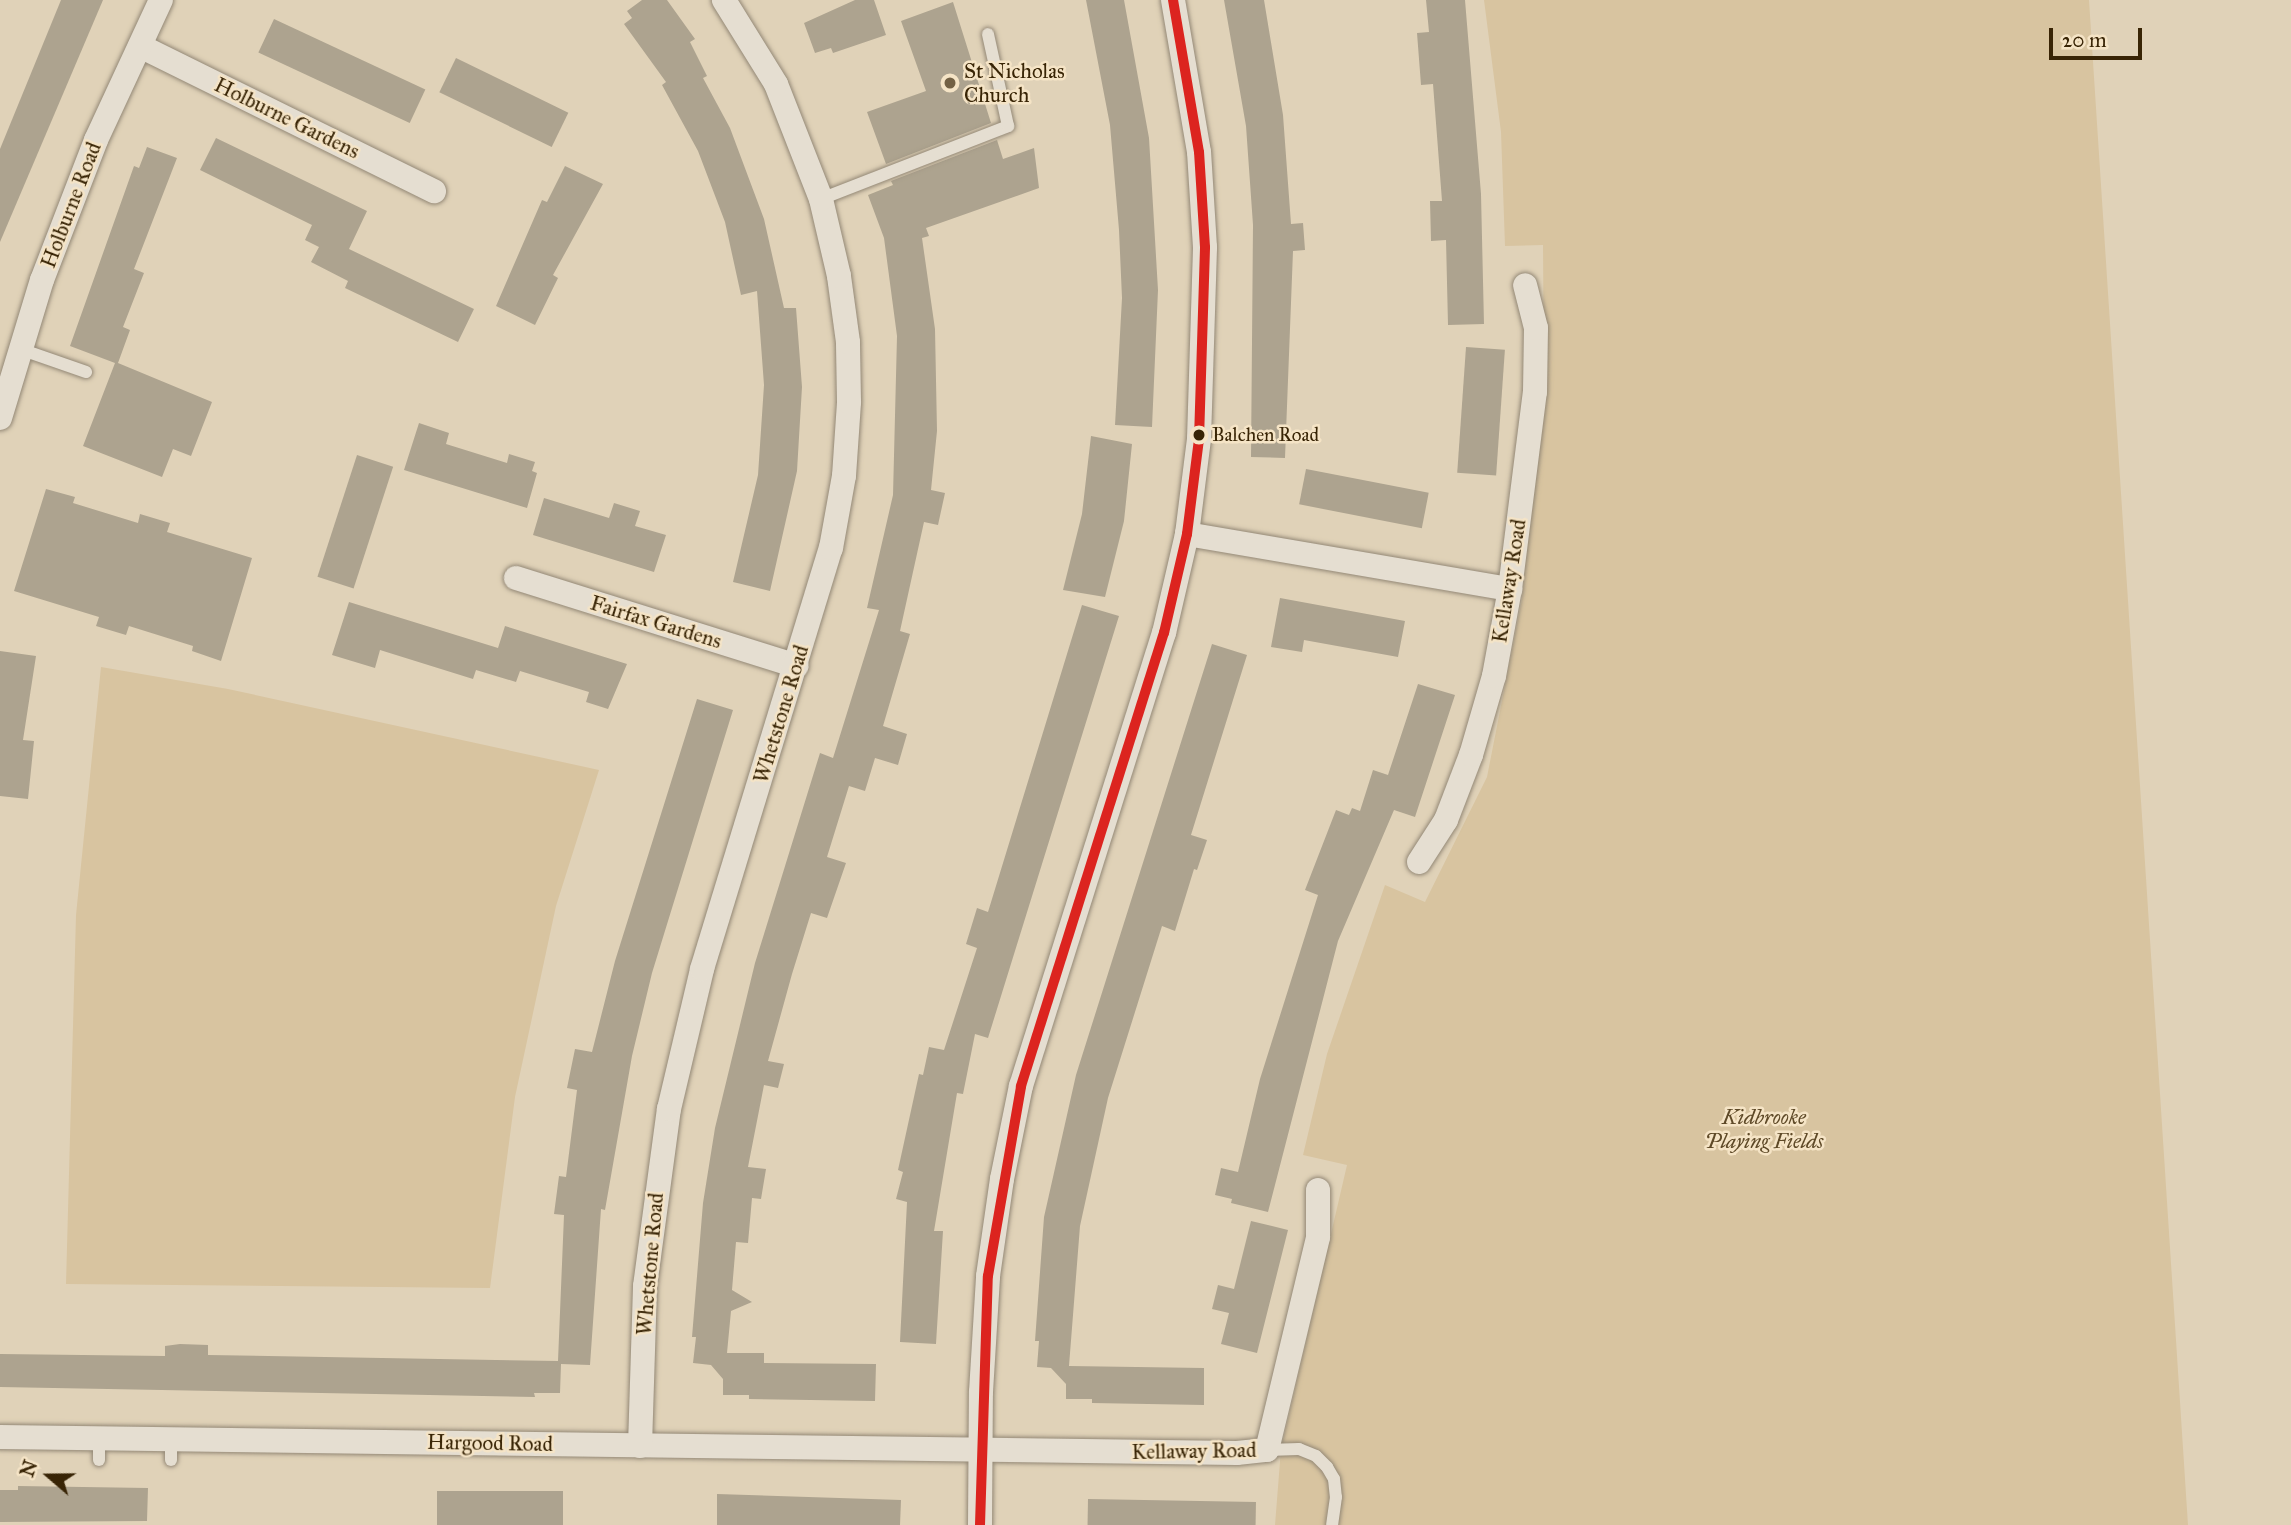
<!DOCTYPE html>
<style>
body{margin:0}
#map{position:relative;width:2291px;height:1525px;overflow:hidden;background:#e0d2b8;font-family:"IM FELL Great Primer",serif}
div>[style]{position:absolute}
.green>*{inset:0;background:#d8c4a0}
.building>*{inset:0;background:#ada38f;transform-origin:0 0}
.roads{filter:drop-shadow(0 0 2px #938876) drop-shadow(0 0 2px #938876)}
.lane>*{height:12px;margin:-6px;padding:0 6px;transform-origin:6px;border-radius:6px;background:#e5ded1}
.street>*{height:24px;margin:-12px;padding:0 12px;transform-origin:12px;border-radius:12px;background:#e5ded1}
.bus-1>*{height:10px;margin:-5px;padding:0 5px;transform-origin:5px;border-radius:5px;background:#dc241f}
.dots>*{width:19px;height:19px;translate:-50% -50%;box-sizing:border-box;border:4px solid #f5e4c6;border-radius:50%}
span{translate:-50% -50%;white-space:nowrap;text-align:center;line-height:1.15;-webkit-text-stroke:5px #f5e4c6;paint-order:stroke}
.bus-label{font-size:19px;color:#382405}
.left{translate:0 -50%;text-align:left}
.poi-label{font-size:21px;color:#382405}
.street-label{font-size:21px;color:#382405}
.park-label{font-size:21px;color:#5e4927;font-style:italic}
.north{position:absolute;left:14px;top:1441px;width:70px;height:70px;-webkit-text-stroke:5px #f5e4c6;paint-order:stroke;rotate:290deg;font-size:19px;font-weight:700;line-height:28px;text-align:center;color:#382405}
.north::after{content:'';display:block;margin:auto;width:24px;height:32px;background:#382405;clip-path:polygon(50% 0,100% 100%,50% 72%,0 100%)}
.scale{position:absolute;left:2049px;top:28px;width:93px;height:32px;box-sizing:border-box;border:4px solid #382405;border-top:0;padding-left:9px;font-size:21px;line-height:24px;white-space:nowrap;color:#382405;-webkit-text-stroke:5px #f5e4c6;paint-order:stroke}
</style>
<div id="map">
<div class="green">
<i style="clip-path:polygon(1484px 0,2089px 0,2188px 1525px,1275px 1525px,1281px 1449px,1347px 1165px,1303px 1155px,1327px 1054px,1385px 885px,1425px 902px,1487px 777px,1522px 599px,1544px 389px,1543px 245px,1505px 246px,1501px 132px)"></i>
<i style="clip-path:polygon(101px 667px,228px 689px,599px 770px,556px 906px,515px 1097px,490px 1288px,66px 1284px,76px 915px)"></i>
</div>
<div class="building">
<i style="clip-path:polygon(61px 0,103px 0,0 242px,0 149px)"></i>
<i style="clip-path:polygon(642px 0,667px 0,695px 39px,690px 42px,707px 76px,703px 78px,730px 128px,764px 219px,784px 308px,796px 308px,802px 387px,797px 471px,770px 591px,733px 582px,758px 475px,764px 385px,757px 291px,741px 295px,725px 222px,698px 151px,662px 85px,666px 82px,624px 24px,632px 18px,627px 11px)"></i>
<i style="clip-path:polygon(855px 0,874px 0,886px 35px,833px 53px,831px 48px,815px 53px,804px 23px)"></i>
<i style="clip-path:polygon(1086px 0,1124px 0,1149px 138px,1158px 290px,1152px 427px,1115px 425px,1122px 298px,1119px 230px,1110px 125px)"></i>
<i style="clip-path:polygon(1224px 0,1264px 0,1283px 115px,1291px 224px,1303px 223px,1305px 250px,1293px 251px,1285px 458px,1251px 457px,1253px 225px,1246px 126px)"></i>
<i style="clip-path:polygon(1426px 0,1465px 0,1481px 194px,1484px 324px,1448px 325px,1446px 240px,1431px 241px,1430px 201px,1442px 201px,1433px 84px,1421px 85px,1417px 33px,1429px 32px)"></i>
<i style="clip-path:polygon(953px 2px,991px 123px,886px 164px,867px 112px,926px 91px,901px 21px)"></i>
<i style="left:274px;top:19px;width:167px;height:37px;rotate:25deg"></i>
<i style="left:456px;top:58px;width:125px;height:38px;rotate:26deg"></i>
<i style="clip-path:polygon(216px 138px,367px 211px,349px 249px,474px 309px,458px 342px,345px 288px,348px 281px,311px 262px,319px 247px,305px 240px,312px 225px,200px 170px)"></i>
<i style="clip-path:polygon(997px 140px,1003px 159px,1034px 148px,1039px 188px,926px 228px,929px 236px,922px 238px,935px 329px,937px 431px,931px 490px,945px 493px,938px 525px,924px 522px,900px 631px,910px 634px,883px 726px,907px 734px,898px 765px,875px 758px,865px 791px,849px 786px,827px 857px,846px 863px,827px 918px,811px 913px,792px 974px,768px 1061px,784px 1064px,778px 1088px,764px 1085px,748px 1167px,766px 1169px,761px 1199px,752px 1198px,748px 1243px,736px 1242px,732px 1290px,752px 1302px,731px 1311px,727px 1353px,764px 1353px,764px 1363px,876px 1364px,875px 1401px,749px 1399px,749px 1395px,723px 1395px,723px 1379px,711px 1365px,693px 1363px,696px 1337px,692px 1337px,703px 1203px,715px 1128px,755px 963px,820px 753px,833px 758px,879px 610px,867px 608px,893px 495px,897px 336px,884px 238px,868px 195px,893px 185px,891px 181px)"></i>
<i style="clip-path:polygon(147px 147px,177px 158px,134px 269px,144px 273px,123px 327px,130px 330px,118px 363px,212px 402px,191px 456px,173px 449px,162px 477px,83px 446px,115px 363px,70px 346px,134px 166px,139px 168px)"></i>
<i style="clip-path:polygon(565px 166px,603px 184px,553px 275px,558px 278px,535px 325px,496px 306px,542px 200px,547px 202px)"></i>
<i style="left:1466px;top:347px;width:39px;height:126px;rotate:4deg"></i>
<i style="clip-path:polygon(419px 423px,449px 433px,446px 444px,507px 463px,509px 454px,535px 462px,532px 471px,537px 473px,527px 508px,404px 470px)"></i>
<i style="clip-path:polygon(1091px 436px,1132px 444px,1124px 521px,1105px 597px,1063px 590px,1082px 514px)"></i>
<i style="left:357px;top:455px;width:38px;height:128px;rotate:18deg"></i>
<i style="left:1306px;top:469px;width:125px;height:36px;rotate:11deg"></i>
<i style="clip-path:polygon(46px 489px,75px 497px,73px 503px,138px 523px,140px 514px,170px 523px,167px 532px,252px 558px,221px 661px,192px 651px,193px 646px,129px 626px,126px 635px,96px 626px,99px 617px,14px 591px)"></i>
<i style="clip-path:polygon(544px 498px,609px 518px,614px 503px,640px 511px,635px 526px,666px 535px,654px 572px,533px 535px)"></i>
<i style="clip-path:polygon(1280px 598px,1405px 621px,1398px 657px,1304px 640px,1302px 652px,1271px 647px)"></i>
<i style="clip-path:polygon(349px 602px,498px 648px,505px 626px,627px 664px,608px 709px,586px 702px,589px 692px,520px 671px,516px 682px,476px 670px,473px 679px,380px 650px,375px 668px,332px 655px)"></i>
<i style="clip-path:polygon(1082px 605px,1119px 616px,988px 1038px,975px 1034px,963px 1094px,957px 1093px,934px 1231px,943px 1231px,936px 1344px,900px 1342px,907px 1202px,896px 1199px,903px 1172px,898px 1170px,919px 1074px,923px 1075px,929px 1047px,944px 1050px,977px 948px,966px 944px,977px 908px,988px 912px)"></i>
<i style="clip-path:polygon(1212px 644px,1247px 655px,1191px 835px,1207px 840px,1197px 870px,1194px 869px,1175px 931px,1162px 926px,1108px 1098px,1080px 1226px,1069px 1366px,1204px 1368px,1204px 1405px,1092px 1403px,1092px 1399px,1066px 1399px,1066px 1384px,1051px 1368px,1037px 1367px,1039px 1341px,1035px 1341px,1044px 1217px,1076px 1075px)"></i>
<i style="clip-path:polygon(0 651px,36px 656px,23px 740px,34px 741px,28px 799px,0 796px)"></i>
<i style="clip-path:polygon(1418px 684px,1455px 695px,1415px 817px,1394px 810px,1338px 941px,1268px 1212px,1231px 1203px,1232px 1199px,1215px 1195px,1221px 1168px,1238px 1172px,1260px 1079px,1318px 895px,1305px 890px,1336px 810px,1349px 815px,1352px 808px,1360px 811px,1373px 770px,1388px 775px)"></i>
<i style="clip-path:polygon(697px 699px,733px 710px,652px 973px,632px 1056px,605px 1210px,601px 1209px,590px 1365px,561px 1364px,560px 1393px,534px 1393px,535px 1397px,0 1387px,0 1354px,165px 1356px,165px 1346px,180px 1344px,208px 1345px,208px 1355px,558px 1361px,564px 1215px,554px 1214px,559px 1176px,566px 1177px,577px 1090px,567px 1088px,575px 1049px,592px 1052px,615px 961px)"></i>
<i style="clip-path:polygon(1251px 1221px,1288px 1230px,1257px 1353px,1221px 1344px,1229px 1313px,1212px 1309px,1218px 1285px,1234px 1289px)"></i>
<i style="clip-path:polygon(18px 1486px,148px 1488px,147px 1521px,0 1522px,0 1490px,18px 1490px)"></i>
<i style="left:437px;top:1491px;width:126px;height:34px"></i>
<i style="clip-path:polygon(717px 1494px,901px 1500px,900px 1525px,717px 1525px)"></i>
<i style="left:1088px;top:1499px;width:168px;height:26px;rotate:1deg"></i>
</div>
<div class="roads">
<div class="lane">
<i style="left:821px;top:199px;width:201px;rotate:-21.3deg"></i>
<i style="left:1008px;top:126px;width:94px;rotate:-102.3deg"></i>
<i style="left:20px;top:349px;width:70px;rotate:19.2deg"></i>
<i style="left:99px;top:1437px;width:23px;rotate:90deg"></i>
<i style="left:1267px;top:1450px;width:32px;rotate:-2deg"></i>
<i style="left:1299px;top:1449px;width:18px;rotate:22deg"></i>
<i style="left:1316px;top:1456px;width:16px;rotate:45deg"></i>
<i style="left:1327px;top:1467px;width:14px;rotate:60deg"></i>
<i style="left:1334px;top:1479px;width:18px;rotate:84deg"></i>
<i style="left:1336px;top:1497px;width:28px;rotate:98deg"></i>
<i style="left:171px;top:1460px;width:22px;rotate:-90deg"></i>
</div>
<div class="street">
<i style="left:140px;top:46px;width:328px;rotate:26.3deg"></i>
<i style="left:0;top:418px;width:144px;rotate:-73.1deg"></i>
<i style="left:42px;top:280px;width:150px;rotate:-68.9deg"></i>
<i style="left:96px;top:140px;width:154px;rotate:-65.1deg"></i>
<i style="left:1187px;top:534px;width:328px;rotate:9.7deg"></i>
<i style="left:516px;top:578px;width:294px;rotate:17.4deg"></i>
<i style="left:1419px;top:862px;width:50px;rotate:-57.3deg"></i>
<i style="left:1446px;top:820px;width:70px;rotate:-69deg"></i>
<i style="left:1471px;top:755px;width:82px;rotate:-73.8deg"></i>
<i style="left:1494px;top:676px;width:88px;rotate:-79.6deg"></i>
<i style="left:1510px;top:589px;width:199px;rotate:-82.8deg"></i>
<i style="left:1535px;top:392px;width:64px;rotate:-89.1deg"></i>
<i style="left:1536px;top:328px;width:44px;rotate:-104.3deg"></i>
<i style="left:0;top:1437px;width:1237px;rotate:0.74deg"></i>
<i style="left:1237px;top:1453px;width:30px;rotate:-6deg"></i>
<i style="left:1267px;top:1450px;width:219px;rotate:-76.5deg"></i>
<i style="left:1318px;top:1237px;width:47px;rotate:-90deg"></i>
<i style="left:640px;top:1446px;width:160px;rotate:-88.2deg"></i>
<i style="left:645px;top:1286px;width:179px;rotate:-82.3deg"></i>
<i style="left:669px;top:1109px;width:144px;rotate:-76.7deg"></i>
<i style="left:702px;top:969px;width:440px;rotate:-73deg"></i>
<i style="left:831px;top:548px;width:73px;rotate:-79.8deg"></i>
<i style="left:844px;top:476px;width:74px;rotate:-86.1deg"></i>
<i style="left:849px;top:402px;width:60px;rotate:-91deg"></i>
<i style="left:848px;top:342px;width:67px;rotate:-97.8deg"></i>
<i style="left:839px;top:276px;width:79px;rotate:-103.2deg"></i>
<i style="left:821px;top:199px;width:123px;rotate:-111.4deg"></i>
<i style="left:776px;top:84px;width:99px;rotate:-121.8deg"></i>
<i style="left:980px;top:1525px;width:133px;rotate:-89.6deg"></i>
<i style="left:981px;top:1392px;width:116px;rotate:-86.5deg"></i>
<i style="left:988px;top:1276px;width:98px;rotate:-81.8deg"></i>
<i style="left:1002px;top:1179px;width:95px;rotate:-78.5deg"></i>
<i style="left:1021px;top:1086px;width:475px;rotate:-72.5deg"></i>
<i style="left:1164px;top:633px;width:102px;rotate:-76.9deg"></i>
<i style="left:1187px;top:534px;width:96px;rotate:-82.8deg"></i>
<i style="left:1199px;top:439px;width:192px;rotate:-88.2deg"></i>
<i style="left:1205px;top:247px;width:95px;rotate:-93.6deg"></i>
<i style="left:1199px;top:152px;width:154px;rotate:-99.7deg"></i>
</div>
</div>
<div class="bus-1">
<i style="left:980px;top:1525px;width:249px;rotate:-88.2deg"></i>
<i style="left:988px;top:1276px;width:193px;rotate:-80.1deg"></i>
<i style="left:1021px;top:1086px;width:475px;rotate:-72.5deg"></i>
<i style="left:1164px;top:633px;width:102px;rotate:-76.9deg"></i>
<i style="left:1187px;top:534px;width:96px;rotate:-82.8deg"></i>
<i style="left:1199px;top:439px;width:192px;rotate:-88.2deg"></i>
<i style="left:1205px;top:247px;width:95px;rotate:-93.6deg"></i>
<i style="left:1199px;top:152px;width:154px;rotate:-99.7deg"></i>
</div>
<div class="dots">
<i style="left:950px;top:83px;background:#736144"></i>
<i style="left:1199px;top:435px;background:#382405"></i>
</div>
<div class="bus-label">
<span class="left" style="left:1212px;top:435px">Balchen Road</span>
</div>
<div class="poi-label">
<span class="left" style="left:964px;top:83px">St Nicholas<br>Church</span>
</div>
<div class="street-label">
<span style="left:287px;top:118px;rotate:26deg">Holburne Gardens</span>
<span style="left:71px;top:205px;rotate:-69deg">Holburne Road</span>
<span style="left:1509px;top:581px;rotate:-81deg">Kellaway Road</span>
<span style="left:656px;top:622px;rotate:17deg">Fairfax Gardens</span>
<span style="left:781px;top:714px;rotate:-73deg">Whetstone Road</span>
<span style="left:650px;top:1264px;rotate:-85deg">Whetstone Road</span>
<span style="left:490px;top:1443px;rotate:1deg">Hargood Road</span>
<span style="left:1194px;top:1451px;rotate:-1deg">Kellaway Road</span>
</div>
<div class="park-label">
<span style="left:1764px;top:1129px">Kidbrooke<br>Playing Fields</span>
</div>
<div class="north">N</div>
<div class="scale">20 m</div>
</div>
